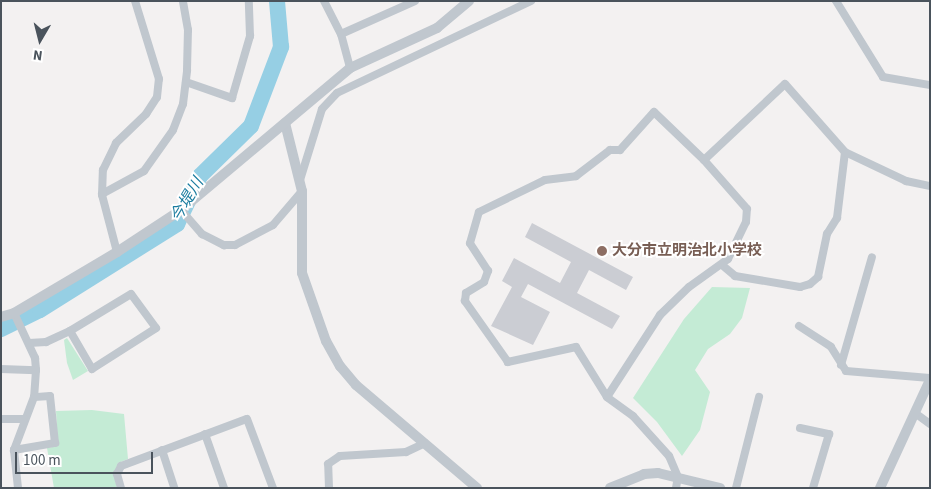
<!DOCTYPE html>
<meta charset="utf-8">
<style>
body{margin:0}
#map{position:relative;width:931px;height:489px;overflow:hidden;background:#f3f1f1;font-family:"Source Sans 3","Noto Sans JP",sans-serif}
div>[style]{position:absolute}
.green>*{inset:0;background:#c4ebd5}
.river>*{height:16px;margin:-8px;padding:0 8px;transform-origin:8px;border-radius:8px;background:#96cfe4}
.building>*{inset:0;background:#cbcdd3}
.minor>*{height:8px;margin:-4px;padding:0 4px;transform-origin:4px;border-radius:4px;background:#c0c7ce}
.tertiary>*{height:10px;margin:-5px;padding:0 5px;transform-origin:5px;border-radius:5px;background:#c0c7ce}
.dots>*{width:14px;height:14px;translate:-50% -50%;box-sizing:border-box;border:2px solid #fff;border-radius:50%}
span{translate:-50% -50%;white-space:nowrap;text-align:center;line-height:1.15;-webkit-text-stroke:4px #fff;paint-order:stroke}
.education-label{font-size:15px;color:#785e54;font-weight:700}
.left{translate:0 -50%;text-align:left}
.water-label{font-size:16px;color:#1b7c9f;font-style:italic}
.frame{position:absolute;inset:0;border:2px solid #4a535c;pointer-events:none}
.north{position:absolute;left:15px;top:15px;width:50px;height:50px;-webkit-text-stroke:4px #fff;paint-order:stroke;rotate:188deg;font-size:14px;font-weight:700;line-height:20px;text-align:center;color:#4a535c}
.north::after{content:'';display:block;margin:auto;width:18px;height:22px;background:#4a535c;clip-path:polygon(50% 0,100% 100%,50% 72%,0 100%)}
.scale{position:absolute;left:15px;top:452px;width:138px;height:22px;box-sizing:border-box;border:2px solid #4a535c;border-top:0;padding-left:6px;font-size:15px;line-height:18px;white-space:nowrap;color:#4a535c;-webkit-text-stroke:4px #fff;paint-order:stroke}
</style>
<div id="map">
<div class="green">
<i style="clip-path:polygon(712px 287px,750px 288px,742px 318px,730px 334px,708px 349px,695px 370px,710px 392px,700px 430px,682px 456px,657px 422px,633px 398px,684px 319px)"></i>
<i style="clip-path:polygon(67px 338px,88px 371px,73px 380px,67px 363px,64px 340px)"></i>
<i style="clip-path:polygon(92px 410px,124px 414px,128px 459px,118px 463px,114px 475px,117px 488px,54px 488px,47px 448px,58px 446px,56px 411px)"></i>
</div>
<div class="river">
<i style="left:1px;top:329px;width:43px;rotate:-26deg"></i>
<i style="left:40px;top:310px;width:162px;rotate:-32.1deg"></i>
<i style="left:177px;top:224px;width:53px;rotate:-64.4deg"></i>
<i style="left:200px;top:176px;width:71px;rotate:-44.4deg"></i>
<i style="left:251px;top:126px;width:85px;rotate:-69.2deg"></i>
<i style="left:281px;top:47px;width:46px;rotate:-95deg"></i>
</div>
<div class="building">
<i style="clip-path:polygon(532px 223px,633px 277px,626px 290px,589px 270px,577px 293px,620px 316px,612px 329px,528px 284px,521px 297px,550px 312px,533px 345px,491px 326px,512px 287px,502px 281px,514px 258px,560px 283px,571px 262px,525px 237px)"></i>
</div>
<div class="minor">
<i style="left:324px;top:1px;width:37px;rotate:63deg"></i>
<i style="left:341px;top:34px;width:35px;rotate:75deg"></i>
<i style="left:836px;top:1px;width:89px;rotate:58.3deg"></i>
<i style="left:883px;top:77px;width:48px;rotate:9.7deg"></i>
<i style="left:341px;top:34px;width:81px;rotate:-24deg"></i>
<i style="left:186px;top:82px;width:49px;rotate:19.2deg"></i>
<i style="left:232px;top:98px;width:65px;rotate:-73.8deg"></i>
<i style="left:250px;top:36px;width:35px;rotate:-92deg"></i>
<i style="left:300px;top:180px;width:74px;rotate:-72.8deg"></i>
<i style="left:322px;top:109px;width:22px;rotate:-47deg"></i>
<i style="left:337px;top:93px;width:215px;rotate:-25.4deg"></i>
<i style="left:102px;top:194px;width:48px;rotate:-28.7deg"></i>
<i style="left:144px;top:171px;width:50px;rotate:-54.7deg"></i>
<i style="left:173px;top:130px;width:28px;rotate:-69deg"></i>
<i style="left:183px;top:104px;width:34px;rotate:-83deg"></i>
<i style="left:187px;top:70px;width:40px;rotate:-88.6deg"></i>
<i style="left:188px;top:30px;width:29px;rotate:-100deg"></i>
<i style="left:181px;top:210px;width:32px;rotate:49deg"></i>
<i style="left:202px;top:234px;width:25px;rotate:27deg"></i>
<i style="left:224px;top:245px;width:11px"></i>
<i style="left:235px;top:245px;width:43px;rotate:-27.8deg"></i>
<i style="left:273px;top:225px;width:45px;rotate:-49.5deg"></i>
<i style="left:117px;top:252px;width:59px;rotate:-104.7deg"></i>
<i style="left:102px;top:195px;width:25px;rotate:-88deg"></i>
<i style="left:103px;top:170px;width:30px;rotate:-64deg"></i>
<i style="left:116px;top:143px;width:42px;rotate:-44deg"></i>
<i style="left:146px;top:114px;width:20px;rotate:-57deg"></i>
<i style="left:157px;top:97px;width:18px;rotate:-84deg"></i>
<i style="left:159px;top:79px;width:82px;rotate:-107.1deg"></i>
<i style="left:722px;top:265px;width:17px;rotate:40deg"></i>
<i style="left:735px;top:276px;width:66px;rotate:9.6deg"></i>
<i style="left:800px;top:287px;width:10px;rotate:-17deg"></i>
<i style="left:810px;top:284px;width:11px;rotate:-41deg"></i>
<i style="left:818px;top:277px;width:44px;rotate:-78.2deg"></i>
<i style="left:827px;top:234px;width:19px;rotate:-58deg"></i>
<i style="left:837px;top:218px;width:66px;rotate:-83.1deg"></i>
<i style="left:14px;top:313px;width:50px;rotate:65deg"></i>
<i style="left:35px;top:358px;width:12px;rotate:85deg"></i>
<i style="left:36px;top:370px;width:27px;rotate:94deg"></i>
<i style="left:34px;top:397px;width:57px;rotate:110.7deg"></i>
<i style="left:14px;top:450px;width:38px;rotate:84deg"></i>
<i style="left:799px;top:326px;width:38px;rotate:33deg"></i>
<i style="left:831px;top:347px;width:28px;rotate:58deg"></i>
<i style="left:846px;top:371px;width:84px;rotate:4.8deg"></i>
<i style="left:29px;top:343px;width:17px;rotate:-3deg"></i>
<i style="left:46px;top:342px;width:26px;rotate:-25deg"></i>
<i style="left:70px;top:331px;width:44px;rotate:59.9deg"></i>
<i style="left:92px;top:369px;width:76px;rotate:-32.6deg"></i>
<i style="left:156px;top:328px;width:42px;rotate:-126.3deg"></i>
<i style="left:131px;top:294px;width:71px;rotate:148.8deg"></i>
<i style="left:841px;top:365px;width:112px;rotate:-74deg"></i>
<i style="left:1px;top:369px;width:35px;rotate:2deg"></i>
<i style="left:607px;top:397px;width:98px;rotate:-57.1deg"></i>
<i style="left:660px;top:315px;width:40px;rotate:-44deg"></i>
<i style="left:689px;top:287px;width:48px;rotate:-35.7deg"></i>
<i style="left:728px;top:259px;width:41px;rotate:-64.1deg"></i>
<i style="left:746px;top:222px;width:13px;rotate:-86deg"></i>
<i style="left:747px;top:209px;width:65px;rotate:-131.3deg"></i>
<i style="left:704px;top:160px;width:111px;rotate:-43.2deg"></i>
<i style="left:785px;top:84px;width:91px;rotate:48.6deg"></i>
<i style="left:845px;top:152px;width:68px;rotate:25.4deg"></i>
<i style="left:906px;top:181px;width:25px;rotate:12deg"></i>
<i style="left:915px;top:413px;width:19px;rotate:36deg"></i>
<i style="left:1px;top:419px;width:23px"></i>
<i style="left:800px;top:428px;width:30px;rotate:12deg"></i>
<i style="left:829px;top:434px;width:56px;rotate:106.5deg"></i>
<i style="left:205px;top:434px;width:57px;rotate:70.6deg"></i>
<i style="left:14px;top:450px;width:42px;rotate:-9.7deg"></i>
<i style="left:55px;top:443px;width:47px;rotate:-96.1deg"></i>
<i style="left:50px;top:396px;width:16px;rotate:176deg"></i>
<i style="left:162px;top:450px;width:40px;rotate:72deg"></i>
<i style="left:121px;top:488px;width:15px;rotate:-106deg"></i>
<i style="left:117px;top:474px;width:9px;rotate:-63deg"></i>
<i style="left:121px;top:466px;width:134px;rotate:-20.5deg"></i>
<i style="left:247px;top:419px;width:74px;rotate:69.4deg"></i>
<i style="left:329px;top:488px;width:24px;rotate:-92deg"></i>
<i style="left:328px;top:464px;width:14px;rotate:-34deg"></i>
<i style="left:340px;top:456px;width:66px;rotate:-3.5deg"></i>
<i style="left:406px;top:452px;width:21px;rotate:-25deg"></i>
<i style="left:676px;top:488px;width:11px;rotate:-80deg"></i>
<i style="left:678px;top:477px;width:23px;rotate:-113deg"></i>
<i style="left:669px;top:456px;width:54px;rotate:-132deg"></i>
<i style="left:633px;top:416px;width:32px;rotate:-144deg"></i>
<i style="left:607px;top:397px;width:59px;rotate:-121.8deg"></i>
<i style="left:576px;top:347px;width:70px;rotate:167.6deg"></i>
<i style="left:508px;top:362px;width:75px;rotate:-125.2deg"></i>
<i style="left:465px;top:301px;width:8px;rotate:-83deg"></i>
<i style="left:466px;top:293px;width:21px;rotate:-31deg"></i>
<i style="left:484px;top:282px;width:12px;rotate:-70deg"></i>
<i style="left:488px;top:271px;width:33px;rotate:-123deg"></i>
<i style="left:470px;top:243px;width:32px;rotate:-74deg"></i>
<i style="left:479px;top:212px;width:73px;rotate:-25.9deg"></i>
<i style="left:545px;top:180px;width:31px;rotate:-7deg"></i>
<i style="left:576px;top:176px;width:43px;rotate:-37.4deg"></i>
<i style="left:610px;top:150px;width:10px"></i>
<i style="left:620px;top:150px;width:51px;rotate:-48.2deg"></i>
<i style="left:654px;top:112px;width:69px;rotate:43.8deg"></i>
<i style="left:736px;top:488px;width:94px;rotate:-75.8deg"></i>
</div>
<div class="tertiary">
<i style="left:285px;top:123px;width:70px;rotate:76deg"></i>
<i style="left:302px;top:191px;width:82px;rotate:90deg"></i>
<i style="left:302px;top:273px;width:72px;rotate:70.6deg"></i>
<i style="left:326px;top:341px;width:29px;rotate:61deg"></i>
<i style="left:340px;top:366px;width:25px;rotate:50deg"></i>
<i style="left:356px;top:385px;width:159px;rotate:40.4deg"></i>
<i style="left:1px;top:317px;width:14px;rotate:-17deg"></i>
<i style="left:14px;top:313px;width:120px;rotate:-30.6deg"></i>
<i style="left:117px;top:252px;width:77px;rotate:-33.3deg"></i>
<i style="left:181px;top:210px;width:221px;rotate:-40deg"></i>
<i style="left:350px;top:68px;width:96px;rotate:-24.7deg"></i>
<i style="left:437px;top:28px;width:42px;rotate:-40.2deg"></i>
<i style="left:610px;top:488px;width:37px;rotate:-22deg"></i>
<i style="left:644px;top:474px;width:14px;rotate:-4deg"></i>
<i style="left:658px;top:473px;width:64px;rotate:13.6deg"></i>
<i style="left:880px;top:488px;width:119px;rotate:-65.2deg"></i>
</div>
<div class="dots">
<i style="left:602px;top:251px;background:#8d6e63"></i>
</div>
<div class="education-label">
<span class="left" style="left:612px;top:251px">大分市立明治北小学校</span>
</div>
<div class="water-label">
<span style="left:187px;top:200px;rotate:-59deg">今堤川</span>
</div>
<div class="frame"></div>
<div class="north">N</div>
<div class="scale">100 m</div>
</div>
